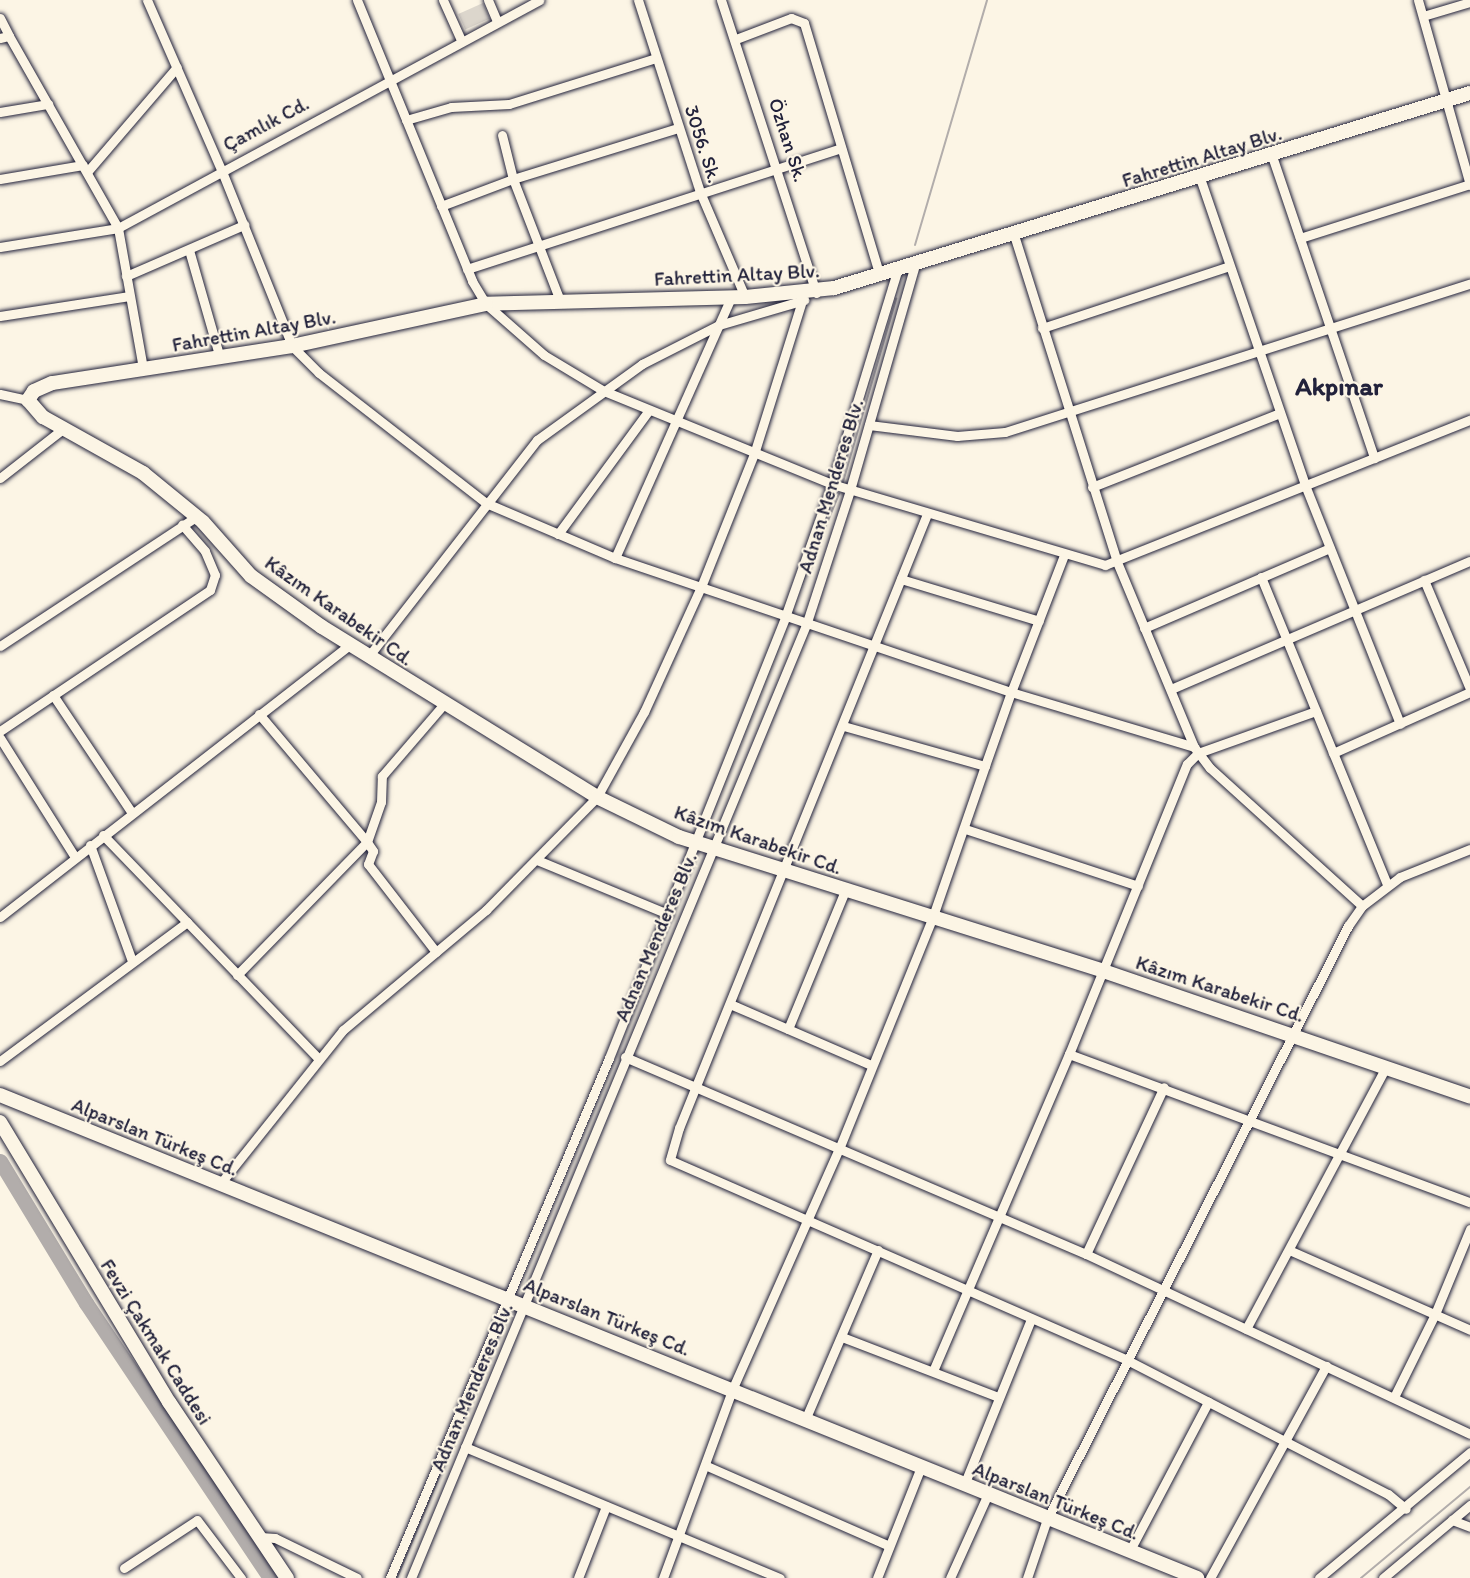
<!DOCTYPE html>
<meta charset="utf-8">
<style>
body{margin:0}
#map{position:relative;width:1470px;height:1578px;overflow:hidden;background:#fcf5e5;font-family:Itim,sans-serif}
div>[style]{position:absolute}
.green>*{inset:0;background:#dcd6cc;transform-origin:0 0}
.stream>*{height:2px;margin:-1px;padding:0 1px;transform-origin:1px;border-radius:1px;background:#b2adab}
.river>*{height:15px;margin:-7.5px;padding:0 7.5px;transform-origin:7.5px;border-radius:7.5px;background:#b2adab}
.roads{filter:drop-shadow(0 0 2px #22223b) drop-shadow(0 0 2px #22223b)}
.street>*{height:9px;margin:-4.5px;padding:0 4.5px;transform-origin:4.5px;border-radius:4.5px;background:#fcf5e5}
.secondary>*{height:14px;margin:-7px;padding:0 7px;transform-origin:7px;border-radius:7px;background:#fcf5e5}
span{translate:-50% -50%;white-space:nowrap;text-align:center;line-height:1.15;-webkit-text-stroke:4.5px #fcf5e5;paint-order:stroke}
.street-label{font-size:20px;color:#22223b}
.district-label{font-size:26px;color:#22223b;font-weight:700}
</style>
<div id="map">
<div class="green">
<i style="left:483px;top:3px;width:17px;height:27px;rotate:66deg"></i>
</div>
<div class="stream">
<i style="left:915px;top:245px;width:255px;rotate:-73.6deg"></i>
<i style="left:843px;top:482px;width:191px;rotate:-73.8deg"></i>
<i style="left:801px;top:585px;width:99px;rotate:-67.3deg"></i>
<i style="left:516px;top:1291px;width:16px;rotate:-68deg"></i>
<i style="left:397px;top:1578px;width:289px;rotate:-67.4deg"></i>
<i style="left:1361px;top:1578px;width:142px;rotate:-39.9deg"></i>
</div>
<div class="river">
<i style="left:0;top:1161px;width:166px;rotate:58.8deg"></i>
<i style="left:86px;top:1303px;width:331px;rotate:56.2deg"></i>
</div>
<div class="roads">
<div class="street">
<i style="left:147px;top:0;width:184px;rotate:66.4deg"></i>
<i style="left:221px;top:169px;width:191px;rotate:68.1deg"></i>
<i style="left:292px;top:346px;width:38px;rotate:45deg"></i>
<i style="left:319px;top:373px;width:212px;rotate:37.9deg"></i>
<i style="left:486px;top:503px;width:140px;rotate:23.1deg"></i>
<i style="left:615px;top:558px;width:418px;rotate:18.7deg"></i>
<i style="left:1011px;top:692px;width:78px;rotate:109.4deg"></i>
<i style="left:985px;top:766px;width:147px;rotate:-164.2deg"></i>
<i style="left:357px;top:0;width:304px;rotate:67.7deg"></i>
<i style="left:472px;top:281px;width:27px;rotate:59deg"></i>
<i style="left:486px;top:304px;width:77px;rotate:41.3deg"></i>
<i style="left:544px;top:355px;width:70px;rotate:31deg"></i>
<i style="left:604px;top:391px;width:246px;rotate:22.2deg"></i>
<i style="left:832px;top:484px;width:285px;rotate:16.5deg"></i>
<i style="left:1105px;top:565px;width:393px;rotate:-21.7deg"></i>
<i style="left:443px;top:0;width:44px;rotate:65.8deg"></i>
<i style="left:488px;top:0;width:23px;rotate:67deg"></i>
<i style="left:638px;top:0;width:202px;rotate:72.1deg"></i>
<i style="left:700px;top:192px;width:114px;rotate:66.8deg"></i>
<i style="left:721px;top:0;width:308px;rotate:72deg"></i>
<i style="left:1418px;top:0;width:192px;rotate:74.3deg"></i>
<i style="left:1423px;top:16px;width:49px;rotate:-16.6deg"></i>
<i style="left:0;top:18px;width:20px;rotate:63deg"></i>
<i style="left:0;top:38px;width:9px;rotate:-13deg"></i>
<i style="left:9px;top:36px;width:221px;rotate:60.4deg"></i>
<i style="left:118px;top:228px;width:143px;rotate:79.9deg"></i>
<i style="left:736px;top:39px;width:59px;rotate:-20.9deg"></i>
<i style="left:791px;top:18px;width:14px;rotate:21deg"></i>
<i style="left:804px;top:23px;width:264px;rotate:73.3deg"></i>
<i style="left:0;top:112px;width:49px;rotate:-9.5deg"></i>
<i style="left:406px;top:120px;width:47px;rotate:-16.1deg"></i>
<i style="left:451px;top:107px;width:58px;rotate:-3deg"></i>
<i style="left:509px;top:104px;width:154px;rotate:-17.4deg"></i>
<i style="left:502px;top:135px;width:45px;rotate:76deg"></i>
<i style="left:513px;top:179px;width:131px;rotate:68.9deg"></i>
<i style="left:1272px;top:156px;width:319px;rotate:71.3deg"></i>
<i style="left:87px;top:172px;width:138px;rotate:-49.4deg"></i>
<i style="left:1200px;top:178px;width:324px;rotate:71.1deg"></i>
<i style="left:1305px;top:485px;width:257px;rotate:68.3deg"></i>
<i style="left:0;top:179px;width:84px;rotate:-9.6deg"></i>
<i style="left:441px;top:206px;width:77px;rotate:-20.6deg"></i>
<i style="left:513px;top:179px;width:173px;rotate:-17.2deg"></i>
<i style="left:1014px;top:235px;width:343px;rotate:72.5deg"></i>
<i style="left:1117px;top:562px;width:200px;rotate:67.4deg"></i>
<i style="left:1194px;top:747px;width:26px;rotate:53deg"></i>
<i style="left:1210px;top:768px;width:205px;rotate:42.2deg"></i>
<i style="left:1362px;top:906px;width:24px;rotate:125deg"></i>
<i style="left:1348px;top:926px;width:665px;rotate:116.91deg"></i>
<i style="left:1047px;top:1519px;width:62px;rotate:108.7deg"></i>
<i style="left:1300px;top:238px;width:178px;rotate:-17.6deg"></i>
<i style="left:0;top:247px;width:120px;rotate:-9.1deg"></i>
<i style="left:118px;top:228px;width:479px;rotate:-28.4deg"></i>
<i style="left:189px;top:250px;width:112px;rotate:74deg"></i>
<i style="left:467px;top:269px;width:393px;rotate:-17.9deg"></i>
<i style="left:126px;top:276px;width:129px;rotate:-23.4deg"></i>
<i style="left:0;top:316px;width:131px;rotate:-8.8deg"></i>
<i style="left:1042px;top:328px;width:197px;rotate:-18.3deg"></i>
<i style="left:0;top:394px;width:29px;rotate:12deg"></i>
<i style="left:869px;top:425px;width:89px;rotate:7.1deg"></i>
<i style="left:957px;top:436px;width:48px;rotate:-4.8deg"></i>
<i style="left:1005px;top:432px;width:488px;rotate:-17.7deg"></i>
<i style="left:0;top:478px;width:81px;rotate:-38deg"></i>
<i style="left:1092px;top:487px;width:202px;rotate:-21.5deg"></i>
<i style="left:927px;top:514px;width:662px;rotate:111.99deg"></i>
<i style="left:679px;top:1128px;width:33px;rotate:106deg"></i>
<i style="left:670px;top:1160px;width:499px;rotate:23.6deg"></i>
<i style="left:1127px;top:1360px;width:293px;rotate:27.2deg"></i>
<i style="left:1388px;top:1494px;width:23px;rotate:40deg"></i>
<i style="left:558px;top:534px;width:154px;rotate:-53.7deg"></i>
<i style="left:1064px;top:555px;width:147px;rotate:111.1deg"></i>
<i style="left:1011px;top:692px;width:191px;rotate:16.7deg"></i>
<i style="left:615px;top:558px;width:286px;rotate:-66deg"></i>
<i style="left:1261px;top:577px;width:332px;rotate:67.7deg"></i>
<i style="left:901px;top:579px;width:144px;rotate:16.9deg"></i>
<i style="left:1424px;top:580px;width:118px;rotate:67.1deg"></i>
<i style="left:1144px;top:628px;width:202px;rotate:-23.3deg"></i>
<i style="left:0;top:646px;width:235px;rotate:-33.4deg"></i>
<i style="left:368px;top:657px;width:275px;rotate:-52.1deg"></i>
<i style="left:537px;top:440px;width:130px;rotate:-35.9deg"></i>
<i style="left:642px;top:364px;width:86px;rotate:-26.9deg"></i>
<i style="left:719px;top:325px;width:89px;rotate:-16.4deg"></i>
<i style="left:1171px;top:689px;width:325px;rotate:-23.2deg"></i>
<i style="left:53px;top:695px;width:142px;rotate:56.2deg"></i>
<i style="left:259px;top:714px;width:167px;rotate:49.8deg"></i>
<i style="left:367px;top:842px;width:11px;rotate:56deg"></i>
<i style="left:373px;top:851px;width:14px;rotate:111deg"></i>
<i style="left:368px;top:864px;width:111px;rotate:52.3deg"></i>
<i style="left:0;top:731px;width:253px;rotate:-33.9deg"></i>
<i style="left:210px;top:590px;width:16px;rotate:-72deg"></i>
<i style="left:215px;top:575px;width:26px;rotate:-113deg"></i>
<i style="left:205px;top:551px;width:35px;rotate:-131deg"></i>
<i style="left:0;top:738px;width:141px;rotate:57.8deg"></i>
<i style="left:1333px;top:753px;width:150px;rotate:-24deg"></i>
<i style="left:965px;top:829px;width:182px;rotate:18.2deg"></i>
<i style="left:103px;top:835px;width:121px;rotate:46deg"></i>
<i style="left:90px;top:845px;width:123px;rotate:70.1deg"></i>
<i style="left:537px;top:860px;width:142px;rotate:22.4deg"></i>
<i style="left:1362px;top:906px;width:48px;rotate:-37.3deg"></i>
<i style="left:1400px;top:877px;width:75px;rotate:-21.8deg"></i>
<i style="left:0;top:917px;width:443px;rotate:-37.9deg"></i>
<i style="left:237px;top:975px;width:186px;rotate:-45.7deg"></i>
<i style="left:367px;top:842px;width:42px;rotate:-70.7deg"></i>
<i style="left:381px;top:802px;width:26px;rotate:-88deg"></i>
<i style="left:382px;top:776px;width:94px;rotate:-49.3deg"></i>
<i style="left:730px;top:1004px;width:154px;rotate:23.4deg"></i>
<i style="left:788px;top:1029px;width:149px;rotate:-67.6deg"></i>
<i style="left:1069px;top:1054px;width:427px;rotate:20.3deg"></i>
<i style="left:625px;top:1057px;width:501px;rotate:23.14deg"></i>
<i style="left:1086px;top:1254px;width:424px;rotate:25.1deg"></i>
<i style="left:0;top:1061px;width:233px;rotate:-36.6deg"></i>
<i style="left:187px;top:922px;width:189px;rotate:46.1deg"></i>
<i style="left:220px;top:1184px;width:197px;rotate:-51.4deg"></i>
<i style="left:343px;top:1030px;width:187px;rotate:-40deg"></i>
<i style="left:486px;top:910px;width:158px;rotate:-45.5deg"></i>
<i style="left:597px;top:797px;width:97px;rotate:-61.1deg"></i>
<i style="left:644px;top:712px;width:137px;rotate:-65.5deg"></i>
<i style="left:701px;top:587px;width:143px;rotate:-68.3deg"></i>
<i style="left:754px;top:454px;width:160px;rotate:-72.6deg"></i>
<i style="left:1289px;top:1250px;width:198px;rotate:23.8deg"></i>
<i style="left:1086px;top:1254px;width:184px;rotate:-65deg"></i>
<i style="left:1246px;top:1329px;width:297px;rotate:-61.9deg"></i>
<i style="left:842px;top:1337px;width:167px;rotate:21deg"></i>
<i style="left:933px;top:1371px;width:345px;rotate:-66.8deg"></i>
<i style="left:1069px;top:1054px;width:313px;rotate:-67.9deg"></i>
<i style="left:1187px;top:764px;width:16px;rotate:-45deg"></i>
<i style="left:1198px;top:753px;width:125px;rotate:-19.6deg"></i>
<i style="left:1394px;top:1397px;width:93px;rotate:-63.7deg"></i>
<i style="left:1435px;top:1314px;width:92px;rotate:-67.6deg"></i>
<i style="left:805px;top:1420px;width:185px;rotate:-66.8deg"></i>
<i style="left:465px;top:1447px;width:341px;rotate:22.6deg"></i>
<i style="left:707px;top:1466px;width:199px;rotate:23.7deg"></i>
<i style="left:964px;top:1485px;width:179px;rotate:-68deg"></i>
<i style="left:1452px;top:1520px;width:19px;rotate:21deg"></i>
<i style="left:260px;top:1537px;width:15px;rotate:4deg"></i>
<i style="left:275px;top:1538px;width:91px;rotate:26deg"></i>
<i style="left:1129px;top:1552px;width:170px;rotate:-62.2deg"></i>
<i style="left:124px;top:1568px;width:87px;rotate:-33.3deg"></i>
<i style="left:197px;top:1520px;width:73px;rotate:52.8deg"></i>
<i style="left:390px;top:1578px;width:564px;rotate:-67.16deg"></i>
<i style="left:609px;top:1058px;width:475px;rotate:-68.2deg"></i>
<i style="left:785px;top:617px;width:141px;rotate:-70.5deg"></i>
<i style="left:832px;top:484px;width:223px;rotate:-73deg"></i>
<i style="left:411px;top:1578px;width:1032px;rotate:-67.49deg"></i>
<i style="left:806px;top:625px;width:142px;rotate:-71.9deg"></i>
<i style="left:850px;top:490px;width:234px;rotate:-73.9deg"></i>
<i style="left:578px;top:1578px;width:77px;rotate:-68.7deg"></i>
<i style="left:663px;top:1578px;width:200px;rotate:-69.8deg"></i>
<i style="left:732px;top:1390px;width:264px;rotate:-66.1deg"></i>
<i style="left:839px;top:1149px;width:251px;rotate:-68deg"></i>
<i style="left:933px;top:916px;width:159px;rotate:-70.9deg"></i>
<i style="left:877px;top:1578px;width:119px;rotate:-68.4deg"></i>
<i style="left:950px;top:1578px;width:92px;rotate:-65.7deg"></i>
<i style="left:1210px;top:1578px;width:242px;rotate:-61.3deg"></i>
<i style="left:1319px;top:1578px;width:197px;rotate:-39.8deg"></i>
<i style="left:1383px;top:1578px;width:114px;rotate:-40deg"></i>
</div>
<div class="secondary">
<i style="left:1470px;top:93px;width:665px;rotate:162.95deg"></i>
<i style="left:834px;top:288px;width:89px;rotate:174.2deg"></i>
<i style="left:745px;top:297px;width:259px;rotate:178.5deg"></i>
<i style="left:486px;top:304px;width:198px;rotate:167.8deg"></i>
<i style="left:292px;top:346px;width:243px;rotate:171.2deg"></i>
<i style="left:52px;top:383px;width:20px;rotate:156deg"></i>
<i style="left:34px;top:391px;width:11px;rotate:124deg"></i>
<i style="left:28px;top:400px;width:23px;rotate:49deg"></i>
<i style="left:43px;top:417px;width:115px;rotate:29.2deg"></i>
<i style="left:143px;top:473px;width:77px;rotate:39.2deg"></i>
<i style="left:203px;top:522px;width:72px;rotate:48.4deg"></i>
<i style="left:251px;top:576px;width:87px;rotate:35.7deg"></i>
<i style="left:322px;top:627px;width:323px;rotate:31.7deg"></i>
<i style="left:597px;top:797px;width:91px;rotate:26deg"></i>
<i style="left:679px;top:837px;width:445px;rotate:17.5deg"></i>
<i style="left:1103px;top:971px;width:388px;rotate:18.9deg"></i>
<i style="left:0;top:1095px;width:1291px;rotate:21.97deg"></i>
<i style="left:0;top:1122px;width:327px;rotate:58.9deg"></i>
<i style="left:169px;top:1402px;width:212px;rotate:56.2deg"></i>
</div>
</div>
<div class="street-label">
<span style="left:266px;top:124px;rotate:-28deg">Çamlık Cd.</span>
<span style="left:788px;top:140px;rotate:72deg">Özhan Sk.</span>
<span style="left:703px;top:144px;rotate:72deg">3056. Sk.</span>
<span style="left:1202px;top:157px;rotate:-17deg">Fahrettin Altay Blv.</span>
<span style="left:737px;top:275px;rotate:-3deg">Fahrettin Altay Blv.</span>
<span style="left:254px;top:331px;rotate:-10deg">Fahrettin Altay Blv.</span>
<span style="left:831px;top:486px;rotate:-73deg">Adnan Menderes Blv.</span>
<span style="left:339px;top:611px;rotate:35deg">Kâzım Karabekir Cd.</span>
<span style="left:758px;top:840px;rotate:19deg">Kâzım Karabekir Cd.</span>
<span style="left:656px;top:937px;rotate:-67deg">Adnan Menderes Blv.</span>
<span style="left:1220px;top:989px;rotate:18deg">Kâzım Karabekir Cd.</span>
<span style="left:155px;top:1137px;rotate:22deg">Alparslan Türkeş Cd.</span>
<span style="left:607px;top:1317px;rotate:22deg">Alparslan Türkeş Cd.</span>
<span style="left:156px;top:1342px;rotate:58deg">Fevzi Çakmak Caddesi</span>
<span style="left:472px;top:1387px;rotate:-67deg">Adnan Menderes Blv.</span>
<span style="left:1056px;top:1501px;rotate:22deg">Alparslan Türkeş Cd.</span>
</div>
<div class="district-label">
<span style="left:1339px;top:387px">Akpınar</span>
</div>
</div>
